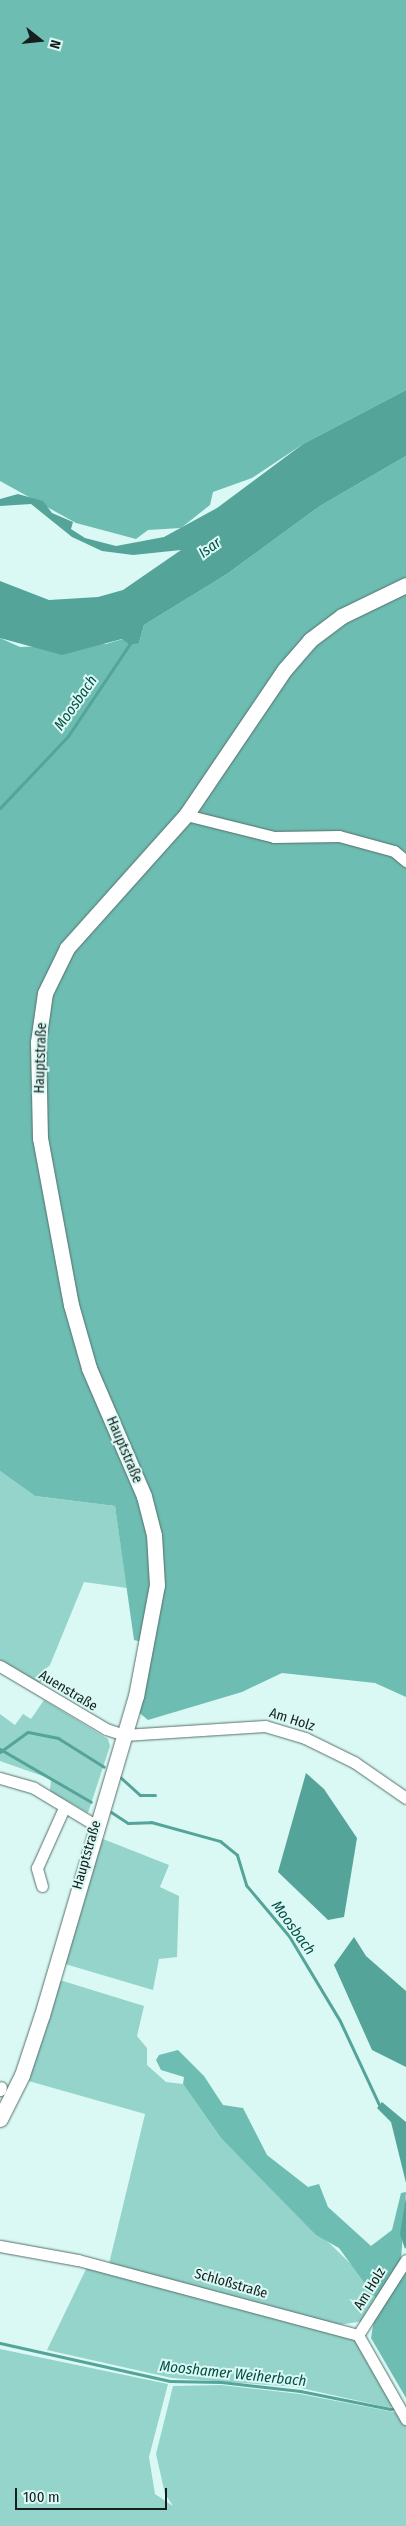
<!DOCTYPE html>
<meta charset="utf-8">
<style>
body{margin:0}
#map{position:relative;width:406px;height:2526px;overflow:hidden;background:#dbf9f4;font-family:"Fira Sans Condensed",sans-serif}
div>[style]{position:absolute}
.green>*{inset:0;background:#95d4ca}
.forest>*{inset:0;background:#6ebdb2}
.water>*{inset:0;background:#55a499}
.stream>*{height:3px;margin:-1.5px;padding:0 1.5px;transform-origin:1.5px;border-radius:1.5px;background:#55a499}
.roads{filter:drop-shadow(0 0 1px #55706b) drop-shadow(0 0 1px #55706b)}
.minor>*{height:11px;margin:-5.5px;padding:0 5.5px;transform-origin:5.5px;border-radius:5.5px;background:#fff}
.secondary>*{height:15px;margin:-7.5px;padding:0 7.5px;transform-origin:7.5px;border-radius:7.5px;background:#fff}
span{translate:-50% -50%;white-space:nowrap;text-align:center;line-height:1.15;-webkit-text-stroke:4px #dbf9f4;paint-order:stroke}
.street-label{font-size:14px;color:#141f1e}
.water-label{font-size:15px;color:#064f47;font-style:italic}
.north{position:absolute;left:15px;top:15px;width:50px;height:50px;-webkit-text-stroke:4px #dbf9f4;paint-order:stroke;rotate:106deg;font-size:14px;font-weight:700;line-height:20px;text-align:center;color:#141f1e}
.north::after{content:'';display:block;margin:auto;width:18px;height:22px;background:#141f1e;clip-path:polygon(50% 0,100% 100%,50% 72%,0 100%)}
.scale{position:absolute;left:15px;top:2488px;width:152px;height:22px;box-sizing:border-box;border:2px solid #141f1e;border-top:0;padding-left:6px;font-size:15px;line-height:18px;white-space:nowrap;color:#141f1e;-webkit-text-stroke:4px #dbf9f4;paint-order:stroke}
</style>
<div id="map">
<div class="green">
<i style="clip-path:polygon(0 1471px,35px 1496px,115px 1506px,127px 1588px,84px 1582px,43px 1682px,35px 1684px,0 1663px)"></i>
<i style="clip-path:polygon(44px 1700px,108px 1739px,110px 1746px,88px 1813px,50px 1791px,51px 1779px,0 1761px,0 1714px,15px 1725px,23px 1714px,31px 1719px)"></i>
<i style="clip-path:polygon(98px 1837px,169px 1865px,160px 1887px,179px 1896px,177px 1957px,159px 1959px,153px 1990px,65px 1964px)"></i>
<i style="clip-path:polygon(63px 1981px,144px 2006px,137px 2036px,147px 2048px,147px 2065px,166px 2082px,183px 2084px,221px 2138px,357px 2270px,377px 2300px,364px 2321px,338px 2325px,109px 2264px,145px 2114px,25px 2080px,55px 1982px)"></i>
<i style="clip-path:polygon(87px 2267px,355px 2340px,393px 2400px,391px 2408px,296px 2387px,172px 2378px,47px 2350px)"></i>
<i style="clip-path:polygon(0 2349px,168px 2384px,149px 2457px,155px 2494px,173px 2506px,165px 2494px,156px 2454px,173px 2386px,221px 2385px,300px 2394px,399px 2413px,406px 2424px,406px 2526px,0 2526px)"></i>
</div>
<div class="forest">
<i style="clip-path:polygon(0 0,406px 0,406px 390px,303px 444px,252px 478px,213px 492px,210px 505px,181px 528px,148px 530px,136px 539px,76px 523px,0 481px)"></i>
<i style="clip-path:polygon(406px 456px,406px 1697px,375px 1683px,282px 1673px,242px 1692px,148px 1720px,137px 1711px,154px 1645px,134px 1640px,115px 1506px,35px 1496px,0 1471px,0 638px,20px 647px,106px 644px,123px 639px,139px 643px,144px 625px,227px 574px,320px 506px)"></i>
<i style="clip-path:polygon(178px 2050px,204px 2076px,223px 2105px,243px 2108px,267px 2155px,308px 2187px,319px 2184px,328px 2207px,371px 2246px,392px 2230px,401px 2193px,406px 2192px,401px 2260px,377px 2300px,339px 2248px,316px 2235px,221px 2138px,183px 2084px,184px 2077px,161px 2070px,156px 2060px,159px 2055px)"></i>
<i style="clip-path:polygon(406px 2266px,406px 2398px,371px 2338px,374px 2319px)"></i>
</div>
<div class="water">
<i style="clip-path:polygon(406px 390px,406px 456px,320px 506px,227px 574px,144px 625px,139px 643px,130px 645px,122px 639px,62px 655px,0 638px,0 581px,49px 600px,98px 597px,123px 590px,181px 550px,133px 555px,102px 551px,72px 537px,31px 504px,0 506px,0 499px,18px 494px,43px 501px,52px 513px,73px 522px,71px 529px,85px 538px,116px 546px,164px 537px,217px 508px,303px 444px)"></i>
<i style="clip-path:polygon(306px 1773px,324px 1789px,357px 1838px,344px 1917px,328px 1920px,278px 1872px)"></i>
<i style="clip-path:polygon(354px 1937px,366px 1956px,406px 1991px,406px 2067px,372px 2050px,334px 1965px)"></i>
<i style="clip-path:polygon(382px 2102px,406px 2122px,406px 2183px,391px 2122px,377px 2108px)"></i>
<i style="clip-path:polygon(406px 2197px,406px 2247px,405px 2249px,400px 2234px)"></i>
</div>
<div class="stream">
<i style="left:0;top:808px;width:99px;rotate:-46.6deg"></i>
<i style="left:68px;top:736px;width:113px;rotate:-56.2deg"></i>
<i style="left:0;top:1749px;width:105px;rotate:30.2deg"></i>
<i style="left:0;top:1752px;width:34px;rotate:-36deg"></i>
<i style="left:28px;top:1732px;width:31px;rotate:11deg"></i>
<i style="left:58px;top:1738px;width:54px;rotate:32.2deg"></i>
<i style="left:120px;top:1777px;width:27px;rotate:42deg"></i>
<i style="left:140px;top:1795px;width:15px"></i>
<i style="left:111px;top:1812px;width:20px;rotate:33deg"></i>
<i style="left:128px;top:1823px;width:23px;rotate:-2deg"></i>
<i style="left:151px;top:1822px;width:72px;rotate:15.4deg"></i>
<i style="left:220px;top:1841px;width:22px;rotate:39deg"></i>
<i style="left:237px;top:1855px;width:31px;rotate:73deg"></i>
<i style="left:246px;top:1885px;width:67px;rotate:49.9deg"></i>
<i style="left:289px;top:1936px;width:99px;rotate:59deg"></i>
<i style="left:340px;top:2021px;width:97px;rotate:65deg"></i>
<i style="left:0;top:2343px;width:174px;rotate:12.6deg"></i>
<i style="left:170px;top:2381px;width:51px;rotate:1.1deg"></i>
<i style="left:221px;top:2382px;width:80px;rotate:6.5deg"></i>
<i style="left:300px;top:2391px;width:92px;rotate:11.3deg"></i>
<i style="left:390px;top:2409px;width:16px;rotate:-7deg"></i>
</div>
<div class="roads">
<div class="minor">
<i style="left:186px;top:815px;width:91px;rotate:14deg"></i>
<i style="left:274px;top:837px;width:65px;rotate:-0.9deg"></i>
<i style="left:339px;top:836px;width:57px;rotate:15.3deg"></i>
<i style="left:394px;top:851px;width:16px;rotate:40deg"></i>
<i style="left:0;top:1666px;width:123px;rotate:30.7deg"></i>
<i style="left:106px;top:1729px;width:19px;rotate:18deg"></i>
<i style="left:124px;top:1735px;width:141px;rotate:-3.7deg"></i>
<i style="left:265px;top:1726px;width:42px;rotate:16.7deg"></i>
<i style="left:305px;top:1738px;width:55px;rotate:26.1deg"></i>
<i style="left:354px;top:1762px;width:63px;rotate:34.7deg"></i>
<i style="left:0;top:1778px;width:35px;rotate:16deg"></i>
<i style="left:34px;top:1788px;width:71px;rotate:31.2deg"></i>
<i style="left:42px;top:1886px;width:19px;rotate:-106deg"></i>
<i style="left:37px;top:1868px;width:66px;rotate:-65.8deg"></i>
<i style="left:0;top:2090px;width:3px;rotate:-72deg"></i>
<i style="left:0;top:2246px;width:79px;rotate:10.2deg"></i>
<i style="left:78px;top:2260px;width:290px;rotate:15deg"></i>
<i style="left:358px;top:2335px;width:97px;rotate:60.3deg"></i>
<i style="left:358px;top:2335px;width:89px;rotate:-57.4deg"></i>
</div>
<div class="secondary">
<i style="left:0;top:2119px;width:49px;rotate:-63.4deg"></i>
<i style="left:22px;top:2075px;width:63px;rotate:-71.6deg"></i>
<i style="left:42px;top:2015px;width:333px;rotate:-73.6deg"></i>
<i style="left:136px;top:1696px;width:113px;rotate:-79.3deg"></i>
<i style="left:157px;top:1585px;width:50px;rotate:-93.4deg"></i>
<i style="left:154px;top:1535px;width:40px;rotate:-104.4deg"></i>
<i style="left:144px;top:1496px;width:139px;rotate:-113.3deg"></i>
<i style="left:89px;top:1368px;width:66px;rotate:-105.9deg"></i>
<i style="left:71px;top:1305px;width:170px;rotate:-100.5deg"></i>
<i style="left:40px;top:1138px;width:96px;rotate:-91.2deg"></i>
<i style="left:38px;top:1042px;width:49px;rotate:-81.9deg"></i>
<i style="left:45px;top:993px;width:50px;rotate:-63.9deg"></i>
<i style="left:67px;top:948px;width:178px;rotate:-48.2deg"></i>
<i style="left:186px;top:815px;width:176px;rotate:-55.9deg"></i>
<i style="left:285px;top:669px;width:38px;rotate:-49deg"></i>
<i style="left:310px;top:640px;width:40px;rotate:-37deg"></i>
<i style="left:342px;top:616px;width:71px;rotate:-25.8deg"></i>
</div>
</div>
<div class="street-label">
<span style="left:41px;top:1058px;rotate:-88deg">Hauptstraße</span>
<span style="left:124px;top:1450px;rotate:67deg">Hauptstraße</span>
<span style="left:68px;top:1691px;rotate:31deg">Auenstraße</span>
<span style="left:292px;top:1720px;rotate:18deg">Am Holz</span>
<span style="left:87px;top:1855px;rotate:-74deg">Hauptstraße</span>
<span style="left:231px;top:2284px;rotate:16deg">Schloßstraße</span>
<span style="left:370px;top:2289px;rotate:-58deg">Am Holz</span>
</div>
<div class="water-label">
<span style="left:210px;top:548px;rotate:-36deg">Isar</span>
<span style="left:76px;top:703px;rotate:-55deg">Moosbach</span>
<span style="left:293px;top:1928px;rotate:54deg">Moosbach</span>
<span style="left:233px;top:2374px;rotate:6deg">Mooshamer Weiherbach</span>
</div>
<div class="north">N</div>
<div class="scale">100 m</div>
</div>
